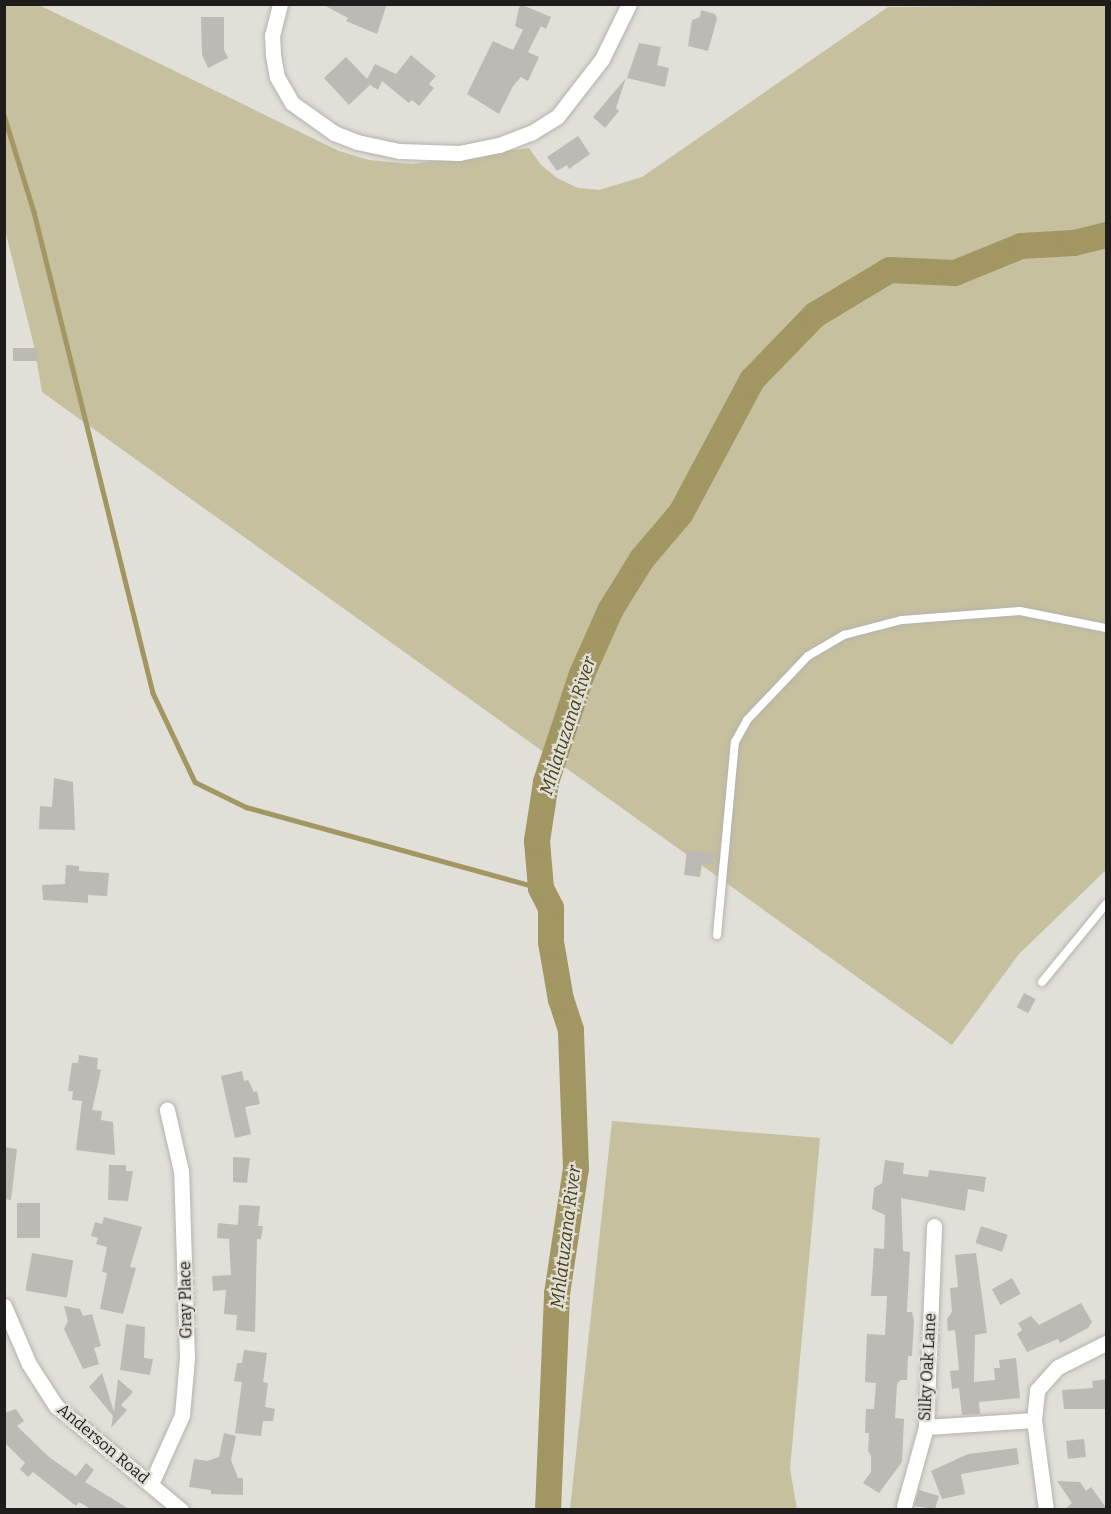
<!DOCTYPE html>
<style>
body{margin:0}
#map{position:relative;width:1111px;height:1514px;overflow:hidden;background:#e0dfd8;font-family:Bitter,serif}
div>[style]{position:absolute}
.green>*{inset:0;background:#c7c09f}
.stream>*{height:4.5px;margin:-2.25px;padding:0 2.25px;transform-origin:2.25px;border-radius:2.25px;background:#a29663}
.river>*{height:26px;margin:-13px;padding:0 13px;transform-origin:13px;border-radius:13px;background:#a29663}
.building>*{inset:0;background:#bcbab4;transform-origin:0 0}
.roads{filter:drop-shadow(0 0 2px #b4b3ac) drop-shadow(0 0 2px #b4b3ac)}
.lane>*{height:8px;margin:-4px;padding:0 4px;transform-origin:4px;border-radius:4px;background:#fff}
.street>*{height:15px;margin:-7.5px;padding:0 7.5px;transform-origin:7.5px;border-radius:7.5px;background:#fff}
span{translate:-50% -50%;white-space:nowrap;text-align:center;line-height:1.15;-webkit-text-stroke:4.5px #e0dfd8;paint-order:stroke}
.street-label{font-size:16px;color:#1e1d1b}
.water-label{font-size:18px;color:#494016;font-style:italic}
.frame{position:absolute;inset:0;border:6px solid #1e1d1b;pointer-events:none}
</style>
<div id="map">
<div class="green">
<i style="clip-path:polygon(4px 5px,39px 5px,339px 151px,369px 160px,412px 164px,529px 148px,541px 165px,557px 178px,578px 188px,599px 190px,642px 177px,888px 7px,1106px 5px,1106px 870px,1019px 954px,952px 1045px,42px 392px,34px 346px,5px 230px)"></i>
<i style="clip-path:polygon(612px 1121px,820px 1138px,790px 1469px,797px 1509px,570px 1509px)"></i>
</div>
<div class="stream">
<i style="left:4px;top:115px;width:102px;rotate:72.8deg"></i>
<i style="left:34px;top:212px;width:496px;rotate:76.1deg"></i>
<i style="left:153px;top:693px;width:98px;rotate:64.7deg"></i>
<i style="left:195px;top:782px;width:57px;rotate:26.1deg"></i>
<i style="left:246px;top:807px;width:306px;rotate:15.4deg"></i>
</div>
<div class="river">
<i style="left:548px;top:1510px;width:216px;rotate:-87.6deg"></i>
<i style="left:557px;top:1294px;width:126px;rotate:-81.4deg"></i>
<i style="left:576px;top:1169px;width:139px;rotate:-92.1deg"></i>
<i style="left:571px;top:1030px;width:32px;rotate:-108deg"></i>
<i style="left:561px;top:1000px;width:59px;rotate:-99.8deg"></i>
<i style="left:551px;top:942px;width:34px;rotate:-90deg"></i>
<i style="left:551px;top:908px;width:22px;rotate:-117deg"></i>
<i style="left:541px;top:888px;width:47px;rotate:-94.9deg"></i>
<i style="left:537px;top:841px;width:60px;rotate:-81.3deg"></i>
<i style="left:546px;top:782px;width:114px;rotate:-71.6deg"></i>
<i style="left:582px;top:674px;width:71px;rotate:-66deg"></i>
<i style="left:611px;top:609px;width:59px;rotate:-58.2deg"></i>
<i style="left:642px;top:559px;width:60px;rotate:-49.7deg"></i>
<i style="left:681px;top:513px;width:151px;rotate:-61.9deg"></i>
<i style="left:752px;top:380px;width:91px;rotate:-45.9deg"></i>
<i style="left:815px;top:315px;width:87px;rotate:-31deg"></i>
<i style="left:890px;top:270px;width:65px;rotate:2.6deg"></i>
<i style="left:955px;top:273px;width:71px;rotate:-22.2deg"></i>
<i style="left:1021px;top:246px;width:53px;rotate:-3.2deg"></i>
<i style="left:1074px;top:243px;width:33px;rotate:-14deg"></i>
</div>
<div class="building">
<i style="clip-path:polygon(322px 4px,387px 4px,377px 34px,346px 21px,348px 18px)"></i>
<i style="clip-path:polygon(520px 4px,551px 17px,546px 29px,541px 26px,528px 52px,539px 57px,528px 81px,521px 77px,513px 86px,499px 114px,467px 94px,493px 41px,513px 50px,523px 30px,515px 26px)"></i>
<i style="clip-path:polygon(701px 10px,715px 14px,717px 19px,708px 51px,688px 46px,692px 20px,700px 17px)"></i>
<i style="clip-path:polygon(201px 17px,224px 17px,224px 50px,228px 58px,208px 68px,202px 55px)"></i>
<i style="clip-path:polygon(639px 43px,661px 47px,657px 65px,669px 68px,665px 87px,627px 78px)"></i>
<i style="clip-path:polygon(411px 55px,436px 76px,429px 84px,434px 88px,419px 106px,412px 100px,409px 103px,382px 81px,378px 90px,370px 85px,349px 105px,324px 78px,346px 57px,367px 79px,375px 64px,396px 74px)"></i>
<i style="clip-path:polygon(626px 78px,616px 108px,619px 111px,605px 128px,593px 117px)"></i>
<i style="clip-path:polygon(578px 136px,590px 154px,569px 169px,567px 165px,557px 171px,547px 157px)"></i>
<i style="left:37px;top:348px;width:13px;height:24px;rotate:90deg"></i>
<i style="clip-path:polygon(54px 778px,73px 782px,75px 830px,39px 829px,40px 806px,52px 807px)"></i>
<i style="clip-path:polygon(687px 850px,714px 853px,712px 864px,702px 863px,700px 877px,684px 875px)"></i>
<i style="clip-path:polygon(66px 865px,79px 866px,79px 871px,109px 873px,107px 896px,88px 895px,88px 903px,43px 900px,42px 885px,65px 884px)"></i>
<i style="left:1024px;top:993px;width:13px;height:16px;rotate:27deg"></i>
<i style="clip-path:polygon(79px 1055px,98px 1058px,97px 1069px,101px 1070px,92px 1110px,102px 1111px,101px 1120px,113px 1122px,115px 1155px,76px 1150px,82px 1101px,72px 1100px,73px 1091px,68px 1091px,72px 1063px,78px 1063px)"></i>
<i style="clip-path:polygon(242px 1071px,244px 1081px,248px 1080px,254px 1092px,257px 1091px,260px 1104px,245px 1107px,251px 1134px,235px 1138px,221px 1076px)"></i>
<i style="clip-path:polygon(4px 1147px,17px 1149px,11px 1200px,4px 1199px)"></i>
<i style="clip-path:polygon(233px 1157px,250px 1158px,247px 1183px,233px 1182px)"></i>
<i style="clip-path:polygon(885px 1160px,904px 1163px,903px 1174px,928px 1177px,929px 1170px,986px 1177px,984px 1192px,968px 1189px,965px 1211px,901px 1198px,903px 1251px,910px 1252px,907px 1312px,912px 1312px,914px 1321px,912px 1356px,908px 1356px,907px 1380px,900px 1380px,897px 1384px,895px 1418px,904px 1419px,902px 1462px,879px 1493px,863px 1483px,871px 1472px,871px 1456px,868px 1451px,869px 1433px,865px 1433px,866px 1409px,874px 1409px,876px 1383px,865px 1382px,867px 1334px,885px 1335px,887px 1296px,871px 1296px,874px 1248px,884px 1249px,885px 1215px,872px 1209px,874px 1188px,882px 1183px)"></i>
<i style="clip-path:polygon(109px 1165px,126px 1165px,126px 1171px,133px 1171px,128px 1201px,108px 1200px)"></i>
<i style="left:17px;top:1203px;width:23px;height:35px"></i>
<i style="clip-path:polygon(239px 1205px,260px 1206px,258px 1226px,263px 1226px,261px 1239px,257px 1239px,255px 1332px,236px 1330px,237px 1315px,224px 1314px,226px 1290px,213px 1291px,212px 1276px,231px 1275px,229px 1239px,217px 1238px,218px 1223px,238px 1225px)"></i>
<i style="clip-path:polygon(104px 1217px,142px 1227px,130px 1267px,136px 1268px,123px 1314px,100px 1309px,107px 1273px,102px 1272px,107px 1247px,96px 1244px,98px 1238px,91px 1236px,95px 1222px,102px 1224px)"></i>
<i style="left:981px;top:1226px;width:28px;height:18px;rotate:18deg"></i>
<i style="left:32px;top:1253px;width:42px;height:38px;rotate:10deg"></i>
<i style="clip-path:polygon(976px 1253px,987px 1333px,975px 1335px,974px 1382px,995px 1380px,994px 1368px,1000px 1368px,999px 1360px,1016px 1358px,1020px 1398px,979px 1402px,980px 1414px,962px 1415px,959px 1388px,952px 1389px,950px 1371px,959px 1370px,955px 1330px,948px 1331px,947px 1319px,952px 1312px,950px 1288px,958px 1287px,955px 1255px)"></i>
<i style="left:1012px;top:1278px;width:18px;height:23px;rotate:61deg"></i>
<i style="clip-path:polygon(1081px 1303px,1092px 1322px,1088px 1328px,1060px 1343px,1058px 1339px,1027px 1352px,1017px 1334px,1022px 1330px,1018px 1323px,1031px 1316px,1039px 1325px)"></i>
<i style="clip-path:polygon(64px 1306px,80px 1309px,83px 1316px,92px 1314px,101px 1346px,94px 1348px,99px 1364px,83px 1369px,64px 1329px,68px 1321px)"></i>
<i style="clip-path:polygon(126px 1324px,145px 1327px,144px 1358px,153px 1359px,150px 1375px,120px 1370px)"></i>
<i style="clip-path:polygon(244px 1350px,267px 1353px,263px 1382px,268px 1383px,265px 1407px,275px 1409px,273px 1421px,263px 1421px,261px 1436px,235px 1433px,242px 1382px,234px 1381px,237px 1363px,242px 1363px)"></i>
<i style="clip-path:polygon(102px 1373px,114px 1412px,118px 1379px,133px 1392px,121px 1405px,127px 1410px,111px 1428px,113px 1416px,89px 1387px)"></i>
<i style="clip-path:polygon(1107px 1379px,1107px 1409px,1064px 1409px,1062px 1390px,1093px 1388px,1092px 1381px)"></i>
<i style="clip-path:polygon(16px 1409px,24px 1421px,17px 1426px,49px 1457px,76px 1476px,86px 1463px,94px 1470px,85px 1482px,129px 1509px,91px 1509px,79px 1502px,76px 1506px,33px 1472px,28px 1477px,20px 1469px,25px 1463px,4px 1442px,4px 1413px)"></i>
<i style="clip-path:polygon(224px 1433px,236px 1436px,231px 1460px,238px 1478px,243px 1478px,243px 1495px,211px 1494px,211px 1490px,189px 1487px,194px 1459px,207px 1461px,219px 1457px)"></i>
<i style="left:1084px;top:1439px;width:18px;height:18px;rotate:84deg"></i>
<i style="clip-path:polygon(1017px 1448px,1019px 1464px,961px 1474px,965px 1494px,942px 1499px,931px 1471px,968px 1454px)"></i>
<i style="clip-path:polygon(1057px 1481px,1080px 1482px,1086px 1491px,1091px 1487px,1107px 1509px,1065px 1509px,1072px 1503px)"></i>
<i style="clip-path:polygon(919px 1490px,939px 1496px,935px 1509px,914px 1506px)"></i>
</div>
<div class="roads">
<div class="lane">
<i style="left:717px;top:935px;width:194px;rotate:-84.7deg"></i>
<i style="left:735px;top:742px;width:25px;rotate:-61deg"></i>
<i style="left:747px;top:720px;width:88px;rotate:-46.4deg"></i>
<i style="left:808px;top:656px;width:42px;rotate:-30.3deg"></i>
<i style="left:844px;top:635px;width:60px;rotate:-14.5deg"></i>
<i style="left:902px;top:620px;width:118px;rotate:-4.4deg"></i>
<i style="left:1020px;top:611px;width:88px;rotate:11.2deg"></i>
<i style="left:1042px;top:982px;width:101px;rotate:-50.6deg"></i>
</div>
<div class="street">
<i style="left:280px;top:4px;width:32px;rotate:104deg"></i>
<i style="left:272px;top:35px;width:20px;rotate:87deg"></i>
<i style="left:273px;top:55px;width:22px;rotate:80deg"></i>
<i style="left:277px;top:77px;width:30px;rotate:60deg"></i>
<i style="left:292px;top:103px;width:52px;rotate:35.5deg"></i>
<i style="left:334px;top:133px;width:25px;rotate:21deg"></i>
<i style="left:357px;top:142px;width:43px;rotate:12.1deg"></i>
<i style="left:399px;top:151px;width:60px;rotate:1.9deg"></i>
<i style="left:459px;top:153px;width:41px;rotate:-11.3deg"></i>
<i style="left:499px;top:145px;width:34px;rotate:-21deg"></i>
<i style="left:531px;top:133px;width:31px;rotate:-32deg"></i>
<i style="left:557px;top:117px;width:73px;rotate:-52.2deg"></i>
<i style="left:602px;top:59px;width:61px;rotate:-63.9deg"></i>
<i style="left:4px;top:1306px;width:63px;rotate:66.7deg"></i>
<i style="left:29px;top:1364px;width:50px;rotate:57.3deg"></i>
<i style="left:56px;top:1406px;width:163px;rotate:39.8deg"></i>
<i style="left:926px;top:1427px;width:108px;rotate:-3.7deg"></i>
<i style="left:151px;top:1484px;width:76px;rotate:-65.8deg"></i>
<i style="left:182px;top:1415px;width:57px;rotate:-85deg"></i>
<i style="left:187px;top:1358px;width:187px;rotate:-91.8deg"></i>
<i style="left:181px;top:1171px;width:63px;rotate:-102.9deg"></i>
<i style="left:904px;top:1506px;width:82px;rotate:-74.4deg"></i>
<i style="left:926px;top:1427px;width:201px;rotate:-87.7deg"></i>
<i style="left:1046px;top:1510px;width:91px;rotate:-97.6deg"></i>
<i style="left:1034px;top:1420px;width:30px;rotate:-84deg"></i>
<i style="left:1037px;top:1390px;width:31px;rotate:-48deg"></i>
<i style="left:1058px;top:1367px;width:54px;rotate:-26.6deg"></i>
</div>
</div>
<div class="street-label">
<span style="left:186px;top:1300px;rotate:-91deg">Gray Place</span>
<span style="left:928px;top:1367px;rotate:-87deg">Silky Oak Lane</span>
<span style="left:103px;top:1444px;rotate:40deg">Anderson Road</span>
</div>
<div class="water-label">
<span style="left:568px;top:726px;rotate:-72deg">Mhlatuzana River</span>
<span style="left:566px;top:1237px;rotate:-83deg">Mhlatuzana River</span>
</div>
<div class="frame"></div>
</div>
